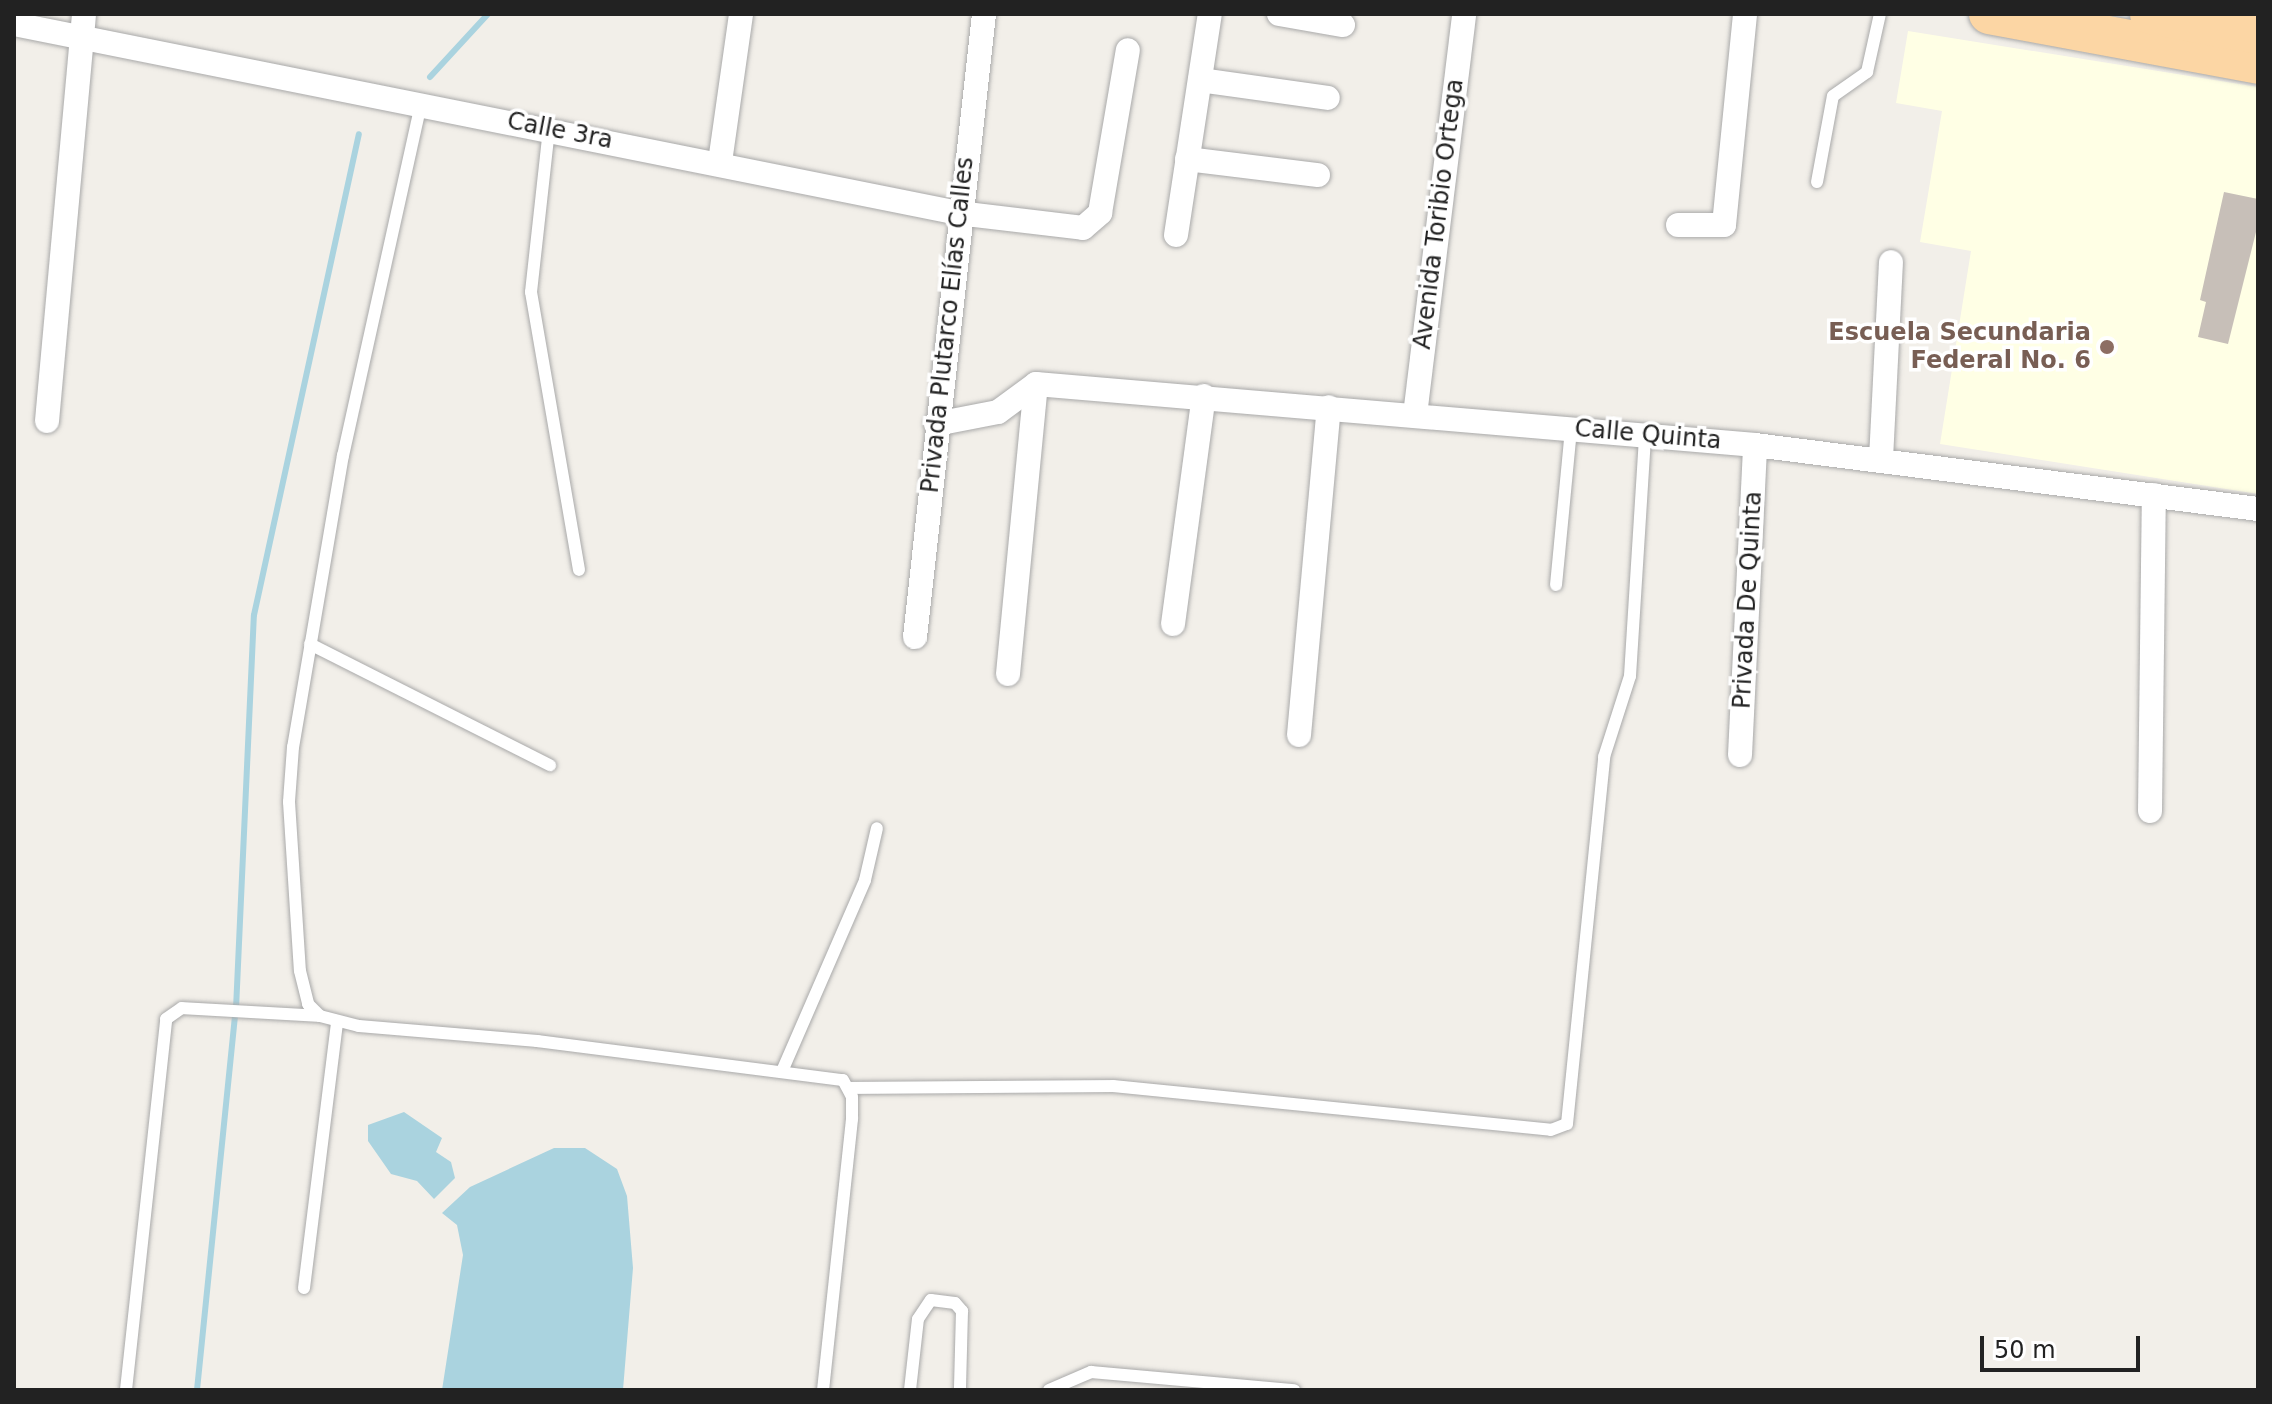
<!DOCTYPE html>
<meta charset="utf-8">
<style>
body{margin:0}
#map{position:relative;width:2272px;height:1404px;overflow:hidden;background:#f2efe9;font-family:"DejaVu Sans",sans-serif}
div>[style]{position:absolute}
.education>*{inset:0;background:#ffffe5}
.water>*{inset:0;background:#aad3df}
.stream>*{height:6px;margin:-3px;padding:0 3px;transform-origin:3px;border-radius:3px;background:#aad3df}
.building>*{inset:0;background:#c7bfb8}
.roads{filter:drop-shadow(0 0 2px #a9a9a9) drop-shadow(0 0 2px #a9a9a9)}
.lane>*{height:12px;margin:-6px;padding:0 6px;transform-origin:6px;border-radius:6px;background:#fff}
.street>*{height:24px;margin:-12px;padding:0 12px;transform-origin:12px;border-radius:12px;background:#fff}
.primary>*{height:40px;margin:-20px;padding:0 20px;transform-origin:20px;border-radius:20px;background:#fcd6a4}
.dots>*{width:22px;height:22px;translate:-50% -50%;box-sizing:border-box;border:4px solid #fff;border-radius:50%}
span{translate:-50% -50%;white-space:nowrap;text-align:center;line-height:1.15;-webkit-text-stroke:7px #fff;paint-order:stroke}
.street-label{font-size:24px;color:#222}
.education-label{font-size:24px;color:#785e54;font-weight:700}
.right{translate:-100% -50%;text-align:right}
.frame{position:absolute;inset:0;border:16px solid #222;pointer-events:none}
.scale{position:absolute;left:1980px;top:1336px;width:160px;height:36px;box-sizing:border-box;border:4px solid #222;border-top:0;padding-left:10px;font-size:24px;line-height:28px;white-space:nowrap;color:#222;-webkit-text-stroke:6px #fff;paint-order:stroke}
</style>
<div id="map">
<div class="education">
<i style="clip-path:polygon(1908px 31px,2258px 87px,2258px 494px,1940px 444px,1971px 251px,1920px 242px,1942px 111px,1896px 103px)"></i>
</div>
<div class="water">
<i style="clip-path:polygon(404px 1112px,442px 1138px,436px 1152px,451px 1162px,455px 1178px,434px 1199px,417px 1181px,391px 1174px,368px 1141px,368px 1125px)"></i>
<i style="clip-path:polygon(554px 1148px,585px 1148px,617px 1169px,627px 1196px,633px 1268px,623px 1390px,442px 1390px,463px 1255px,457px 1225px,442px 1213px,470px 1187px)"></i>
</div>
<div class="stream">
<i style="left:430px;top:77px;width:86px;rotate:-47.4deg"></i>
<i style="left:197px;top:1390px;width:383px;rotate:-84.2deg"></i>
<i style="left:236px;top:1009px;width:394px;rotate:-87.4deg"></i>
<i style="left:254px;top:615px;width:492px;rotate:-77.7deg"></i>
</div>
<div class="building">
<i style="clip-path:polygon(2224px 192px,2258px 199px,2258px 224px,2228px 344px,2198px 337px,2206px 302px,2200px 300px)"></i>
</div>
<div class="roads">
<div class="lane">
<i style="left:421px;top:104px;width:360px;rotate:102.5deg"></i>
<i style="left:343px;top:455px;width:296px;rotate:99.7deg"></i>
<i style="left:293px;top:747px;width:55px;rotate:94.2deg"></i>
<i style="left:289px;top:802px;width:169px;rotate:86.3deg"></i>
<i style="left:300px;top:971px;width:34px;rotate:76deg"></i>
<i style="left:308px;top:1004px;width:17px;rotate:45deg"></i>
<i style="left:320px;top:1016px;width:40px;rotate:14.4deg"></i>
<i style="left:359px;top:1026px;width:179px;rotate:4.8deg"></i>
<i style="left:537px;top:1041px;width:308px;rotate:7.3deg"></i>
<i style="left:843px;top:1080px;width:19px;rotate:62deg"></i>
<i style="left:852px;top:1097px;width:22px;rotate:90deg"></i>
<i style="left:852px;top:1119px;width:273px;rotate:96.1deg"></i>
<i style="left:549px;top:129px;width:164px;rotate:96.3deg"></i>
<i style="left:531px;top:292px;width:282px;rotate:80.2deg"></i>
<i style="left:1817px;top:182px;width:87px;rotate:-79.5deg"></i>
<i style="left:1833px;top:96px;width:42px;rotate:-35.2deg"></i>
<i style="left:1867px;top:72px;width:59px;rotate:-77.4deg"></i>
<i style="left:1556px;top:585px;width:157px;rotate:-84.5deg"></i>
<i style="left:310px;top:644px;width:269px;rotate:26.8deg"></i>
<i style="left:783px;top:1069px;width:206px;rotate:-66.5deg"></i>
<i style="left:865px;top:880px;width:53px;rotate:-77deg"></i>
<i style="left:849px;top:1088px;width:264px;rotate:-0.4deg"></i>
<i style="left:1113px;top:1086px;width:440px;rotate:5.7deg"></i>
<i style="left:1551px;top:1130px;width:17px;rotate:-21deg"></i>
<i style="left:1567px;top:1124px;width:369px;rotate:-84.2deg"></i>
<i style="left:1604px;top:757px;width:85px;rotate:-72.2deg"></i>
<i style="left:1630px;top:676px;width:240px;rotate:-86.4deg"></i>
<i style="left:304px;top:1288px;width:267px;rotate:-82.9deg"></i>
<i style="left:126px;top:1390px;width:373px;rotate:-83.8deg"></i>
<i style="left:166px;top:1019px;width:19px;rotate:-35deg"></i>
<i style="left:182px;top:1008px;width:138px;rotate:3.3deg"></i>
<i style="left:910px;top:1390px;width:71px;rotate:-83.6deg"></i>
<i style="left:918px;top:1319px;width:23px;rotate:-56deg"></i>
<i style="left:931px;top:1300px;width:24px;rotate:7deg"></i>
<i style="left:955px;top:1303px;width:11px;rotate:49deg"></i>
<i style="left:962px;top:1311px;width:79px;rotate:91.5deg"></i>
<i style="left:1049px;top:1390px;width:46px;rotate:-23.2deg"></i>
<i style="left:1091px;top:1372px;width:204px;rotate:5.1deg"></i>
</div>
<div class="street">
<i style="left:1279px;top:14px;width:65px;rotate:9.8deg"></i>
<i style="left:14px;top:24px;width:963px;rotate:11.32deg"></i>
<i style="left:958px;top:213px;width:126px;rotate:6.8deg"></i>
<i style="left:1083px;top:228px;width:23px;rotate:-41deg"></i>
<i style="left:1100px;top:213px;width:165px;rotate:-80.3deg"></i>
<i style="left:1200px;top:80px;width:129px;rotate:8deg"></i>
<i style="left:1187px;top:159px;width:132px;rotate:7deg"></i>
<i style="left:720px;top:162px;width:149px;rotate:-81.9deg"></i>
<i style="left:1678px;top:225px;width:46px"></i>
<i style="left:1724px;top:225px;width:212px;rotate:-84.3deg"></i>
<i style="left:1176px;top:235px;width:224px;rotate:-81.3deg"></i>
<i style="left:1036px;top:384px;width:722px;rotate:4.85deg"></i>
<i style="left:1755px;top:445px;width:507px;rotate:7.25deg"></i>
<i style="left:1415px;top:415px;width:404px;rotate:-83deg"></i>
<i style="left:47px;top:421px;width:409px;rotate:-84.8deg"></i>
<i style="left:936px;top:424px;width:63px;rotate:-11deg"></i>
<i style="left:998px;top:412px;width:47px;rotate:-36.4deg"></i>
<i style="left:1881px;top:459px;width:197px;rotate:-87.1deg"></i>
<i style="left:1173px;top:624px;width:230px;rotate:-82.3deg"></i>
<i style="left:915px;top:637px;width:627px;rotate:-83.68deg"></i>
<i style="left:1008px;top:674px;width:291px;rotate:-84.5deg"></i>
<i style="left:1299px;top:735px;width:329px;rotate:-84.8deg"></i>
<i style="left:1740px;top:755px;width:310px;rotate:-87.2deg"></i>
<i style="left:2150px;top:811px;width:316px;rotate:-89.3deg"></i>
</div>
<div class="primary">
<i style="left:1989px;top:14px;width:274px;rotate:10.5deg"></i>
<i style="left:2150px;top:14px;width:110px;rotate:10.5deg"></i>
</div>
</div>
<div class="dots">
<i style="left:2107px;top:347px;background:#8d6e63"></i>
</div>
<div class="street-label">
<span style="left:560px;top:131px;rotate:11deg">Calle 3ra</span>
<span style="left:1439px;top:214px;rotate:-83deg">Avenida Toribio Ortega</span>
<span style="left:948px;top:325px;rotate:-84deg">Privada Plutarco Elías Calles</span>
<span style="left:1648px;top:435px;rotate:5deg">Calle Quinta</span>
<span style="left:1748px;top:600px;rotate:-87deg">Privada De Quinta</span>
</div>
<div class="education-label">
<span class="right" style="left:2091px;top:347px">Escuela Secundaria<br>Federal No. 6</span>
</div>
<div class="frame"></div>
<div class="scale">50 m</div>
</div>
